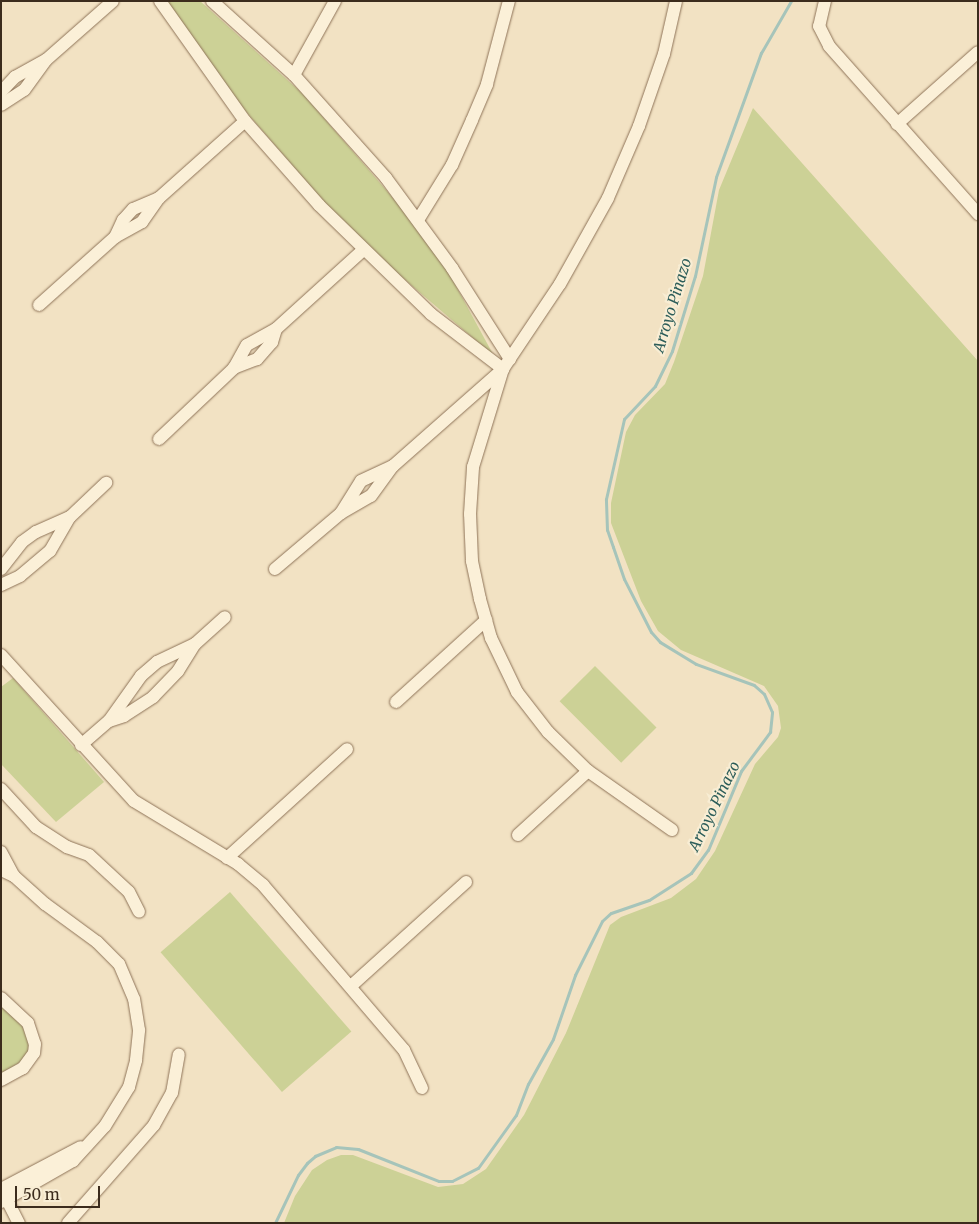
<!DOCTYPE html>
<style>
body{margin:0}
#map{position:relative;width:979px;height:1224px;overflow:hidden;background:#f2e2c3;font-family:Merriweather,serif}
div>[style]{position:absolute}
.green>*{inset:0;background:#ccd196;transform-origin:0 0}
.stream>*{height:3px;margin:-1.5px;padding:0 1.5px;transform-origin:1.5px;border-radius:1.5px;background:#a6c4ba}
.roads{filter:drop-shadow(0 0 1px #8e7358) drop-shadow(0 0 1px #8e7358)}
.minor>*{height:12px;margin:-6px;padding:0 6px;transform-origin:6px;border-radius:6px;background:#fbf0d8}
span{translate:-50% -50%;white-space:nowrap;text-align:center;line-height:1.15;-webkit-text-stroke:4.5px #f8edd4;paint-order:stroke}
.water-label{font-size:15px;color:#2c5d59;font-style:italic}
.frame{position:absolute;inset:0;border:2px solid #3c2c1d;pointer-events:none}
.scale{position:absolute;left:15px;top:1186px;width:85px;height:22px;box-sizing:border-box;border:2px solid #3c2c1d;border-top:0;padding-left:6px;font-size:15px;line-height:18px;white-space:nowrap;color:#3c2c1d;-webkit-text-stroke:4px #f8edd4;paint-order:stroke}
</style>
<div id="map">
<div class="green">
<i style="clip-path:polygon(166px 1px,200px 1px,304px 95px,406px 213px,444px 264px,494px 356px,369px 249px,330px 209px,235px 99px)"></i>
<i style="clip-path:polygon(753px 108px,978px 361px,978px 1223px,284px 1223px,295px 1196px,312px 1170px,327px 1160px,341px 1155px,353px 1155px,438px 1187px,463px 1184px,486px 1169px,524px 1115px,566px 1033px,610px 925px,621px 917px,671px 898px,696px 879px,715px 851px,755px 764px,778px 737px,781px 728px,778px 706px,764px 686px,681px 650px,658px 631px,641px 601px,611px 523px,611px 503px,626px 432px,635px 415px,665px 384px,674px 362px,703px 276px,719px 190px)"></i>
<i style="left:595px;top:666px;width:87px;height:50px;rotate:45deg"></i>
<i style="clip-path:polygon(13px 678px,104px 782px,56px 822px,1px 764px,1px 687px)"></i>
<i style="left:230px;top:892px;width:185px;height:92px;rotate:49deg"></i>
<i style="clip-path:polygon(1px 1005px,20px 1022px,28px 1036px,30px 1046px,25px 1059px,1px 1074px)"></i>
</div>
<div class="stream">
<i style="left:275px;top:1223px;width:53px;rotate:-64.4deg"></i>
<i style="left:298px;top:1175px;width:15px;rotate:-53deg"></i>
<i style="left:307px;top:1163px;width:11px;rotate:-41deg"></i>
<i style="left:315px;top:1156px;width:23px;rotate:-23deg"></i>
<i style="left:336px;top:1147px;width:22px;rotate:5deg"></i>
<i style="left:358px;top:1149px;width:87px;rotate:21.6deg"></i>
<i style="left:439px;top:1181px;width:13px"></i>
<i style="left:452px;top:1181px;width:29px;rotate:-27deg"></i>
<i style="left:478px;top:1168px;width:65px;rotate:-54.4deg"></i>
<i style="left:516px;top:1115px;width:33px;rotate:-69deg"></i>
<i style="left:528px;top:1084px;width:51px;rotate:-60.9deg"></i>
<i style="left:553px;top:1039px;width:68px;rotate:-71deg"></i>
<i style="left:575px;top:975px;width:60px;rotate:-63.4deg"></i>
<i style="left:602px;top:921px;width:12px;rotate:-42deg"></i>
<i style="left:611px;top:913px;width:40px;rotate:-18.9deg"></i>
<i style="left:649px;top:900px;width:50px;rotate:-32.7deg"></i>
<i style="left:691px;top:873px;width:29px;rotate:-54deg"></i>
<i style="left:708px;top:850px;width:86px;rotate:-67.3deg"></i>
<i style="left:741px;top:771px;width:49px;rotate:-53.4deg"></i>
<i style="left:770px;top:732px;width:20px;rotate:-84deg"></i>
<i style="left:772px;top:712px;width:20px;rotate:-114deg"></i>
<i style="left:764px;top:694px;width:13px;rotate:-138deg"></i>
<i style="left:754px;top:685px;width:62px;rotate:-160.1deg"></i>
<i style="left:696px;top:664px;width:42px;rotate:-148.6deg"></i>
<i style="left:660px;top:642px;width:13px;rotate:-132deg"></i>
<i style="left:651px;top:632px;width:59px;rotate:-117deg"></i>
<i style="left:624px;top:579px;width:34px;rotate:-109deg"></i>
<i style="left:613px;top:547px;width:18px;rotate:-109deg"></i>
<i style="left:607px;top:530px;width:31px;rotate:-92deg"></i>
<i style="left:606px;top:499px;width:82px;rotate:-77.3deg"></i>
<i style="left:624px;top:419px;width:45px;rotate:-46.8deg"></i>
<i style="left:655px;top:386px;width:39px;rotate:-64deg"></i>
<i style="left:672px;top:351px;width:78px;rotate:-73deg"></i>
<i style="left:695px;top:276px;width:101px;rotate:-78deg"></i>
<i style="left:716px;top:177px;width:132px;rotate:-70.1deg"></i>
<i style="left:761px;top:53px;width:60px;rotate:-60deg"></i>
</div>
<div class="roads">
<div class="minor">
<i style="left:160px;top:1px;width:147px;rotate:54.7deg"></i>
<i style="left:245px;top:121px;width:112px;rotate:48.6deg"></i>
<i style="left:319px;top:205px;width:156px;rotate:44.2deg"></i>
<i style="left:431px;top:314px;width:91px;rotate:37.4deg"></i>
<i style="left:503px;top:369px;width:147px;rotate:138.6deg"></i>
<i style="left:212px;top:1px;width:110px;rotate:42.1deg"></i>
<i style="left:294px;top:75px;width:138px;rotate:48.2deg"></i>
<i style="left:386px;top:178px;width:112px;rotate:53.7deg"></i>
<i style="left:452px;top:268px;width:108px;rotate:57.5deg"></i>
<i style="left:825px;top:1px;width:26px;rotate:103deg"></i>
<i style="left:819px;top:26px;width:22px;rotate:63deg"></i>
<i style="left:829px;top:46px;width:225px;rotate:48.4deg"></i>
<i style="left:46px;top:60px;width:89px;rotate:-41.4deg"></i>
<i style="left:294px;top:75px;width:85px;rotate:-61deg"></i>
<i style="left:1px;top:92px;width:21px;rotate:-47deg"></i>
<i style="left:15px;top:77px;width:35px;rotate:-29deg"></i>
<i style="left:46px;top:60px;width:37px;rotate:126deg"></i>
<i style="left:24px;top:90px;width:27px;rotate:147deg"></i>
<i style="left:897px;top:124px;width:108px;rotate:-41.6deg"></i>
<i style="left:159px;top:198px;width:28px;rotate:157deg"></i>
<i style="left:133px;top:209px;width:15px;rotate:132deg"></i>
<i style="left:123px;top:220px;width:19px;rotate:115deg"></i>
<i style="left:115px;top:237px;width:31px;rotate:-29deg"></i>
<i style="left:142px;top:222px;width:29px;rotate:-55deg"></i>
<i style="left:159px;top:198px;width:115px;rotate:-41.8deg"></i>
<i style="left:418px;top:220px;width:65px;rotate:-58.3deg"></i>
<i style="left:452px;top:165px;width:49px;rotate:-66deg"></i>
<i style="left:472px;top:120px;width:39px;rotate:-67deg"></i>
<i style="left:487px;top:84px;width:86px;rotate:-75.2deg"></i>
<i style="left:39px;top:305px;width:102px;rotate:-41.8deg"></i>
<i style="left:276px;top:329px;width:14px;rotate:107deg"></i>
<i style="left:272px;top:342px;width:23px;rotate:131deg"></i>
<i style="left:257px;top:359px;width:25px;rotate:159deg"></i>
<i style="left:234px;top:368px;width:26px;rotate:-61deg"></i>
<i style="left:247px;top:345px;width:33px;rotate:-29deg"></i>
<i style="left:276px;top:329px;width:118px;rotate:-42.2deg"></i>
<i style="left:159px;top:439px;width:103px;rotate:-43.4deg"></i>
<i style="left:1px;top:569px;width:34px;rotate:-52deg"></i>
<i style="left:22px;top:542px;width:17px;rotate:-36deg"></i>
<i style="left:36px;top:532px;width:37px;rotate:-24deg"></i>
<i style="left:275px;top:569px;width:87px;rotate:-40.3deg"></i>
<i style="left:341px;top:513px;width:34px;rotate:-30deg"></i>
<i style="left:371px;top:496px;width:37px;rotate:-54deg"></i>
<i style="left:393px;top:466px;width:35px;rotate:155deg"></i>
<i style="left:361px;top:481px;width:38px;rotate:122deg"></i>
<i style="left:1px;top:585px;width:21px;rotate:-25deg"></i>
<i style="left:20px;top:576px;width:39px;rotate:-40deg"></i>
<i style="left:50px;top:551px;width:39px;rotate:-60deg"></i>
<i style="left:70px;top:517px;width:50px;rotate:-43.4deg"></i>
<i style="left:195px;top:644px;width:42px;rotate:154.7deg"></i>
<i style="left:157px;top:662px;width:21px;rotate:139deg"></i>
<i style="left:141px;top:676px;width:55px;rotate:125.4deg"></i>
<i style="left:109px;top:721px;width:16px;rotate:-18deg"></i>
<i style="left:124px;top:716px;width:35px;rotate:-33deg"></i>
<i style="left:153px;top:697px;width:36px;rotate:-46deg"></i>
<i style="left:178px;top:671px;width:32px;rotate:-58deg"></i>
<i style="left:195px;top:644px;width:40px;rotate:-42deg"></i>
<i style="left:1px;top:655px;width:197px;rotate:47.7deg"></i>
<i style="left:134px;top:801px;width:122px;rotate:31.2deg"></i>
<i style="left:238px;top:864px;width:33px;rotate:40deg"></i>
<i style="left:263px;top:885px;width:217px;rotate:49.5deg"></i>
<i style="left:404px;top:1050px;width:42px;rotate:64.7deg"></i>
<i style="left:396px;top:702px;width:122px;rotate:-42.3deg"></i>
<i style="left:81px;top:745px;width:37px;rotate:-41deg"></i>
<i style="left:1px;top:789px;width:52px;rotate:47.4deg"></i>
<i style="left:36px;top:827px;width:37px;rotate:33deg"></i>
<i style="left:67px;top:847px;width:23px;rotate:20deg"></i>
<i style="left:89px;top:855px;width:54px;rotate:42.8deg"></i>
<i style="left:129px;top:892px;width:22px;rotate:63deg"></i>
<i style="left:672px;top:830px;width:103px;rotate:-144.9deg"></i>
<i style="left:588px;top:771px;width:56px;rotate:-135.7deg"></i>
<i style="left:548px;top:732px;width:51px;rotate:-127.8deg"></i>
<i style="left:517px;top:692px;width:60px;rotate:-115.7deg"></i>
<i style="left:491px;top:638px;width:41px;rotate:-105.8deg"></i>
<i style="left:480px;top:599px;width:39px;rotate:-102deg"></i>
<i style="left:472px;top:561px;width:47px;rotate:-92.4deg"></i>
<i style="left:470px;top:514px;width:47px;rotate:-86.3deg"></i>
<i style="left:473px;top:467px;width:102px;rotate:-73deg"></i>
<i style="left:503px;top:369px;width:102px;rotate:-56.2deg"></i>
<i style="left:560px;top:284px;width:98px;rotate:-60.8deg"></i>
<i style="left:608px;top:198px;width:78px;rotate:-66.7deg"></i>
<i style="left:639px;top:126px;width:76px;rotate:-70.9deg"></i>
<i style="left:664px;top:54px;width:54px;rotate:-77.2deg"></i>
<i style="left:518px;top:835px;width:95px;rotate:-42.4deg"></i>
<i style="left:1px;top:852px;width:27px;rotate:62deg"></i>
<i style="left:14px;top:876px;width:14px;rotate:-155deg"></i>
<i style="left:227px;top:858px;width:162px;rotate:-42.2deg"></i>
<i style="left:351px;top:986px;width:155px;rotate:-42.1deg"></i>
<i style="left:1px;top:998px;width:37px;rotate:43deg"></i>
<i style="left:28px;top:1023px;width:22px;rotate:72deg"></i>
<i style="left:35px;top:1044px;width:9px;rotate:96deg"></i>
<i style="left:34px;top:1053px;width:19px;rotate:126deg"></i>
<i style="left:23px;top:1068px;width:25px;rotate:151deg"></i>
<i style="left:1px;top:1189px;width:90px;rotate:-27.7deg"></i>
<i style="left:4px;top:1194px;width:33px;rotate:63deg"></i>
<i style="left:1px;top:1202px;width:83px;rotate:-29.7deg"></i>
<i style="left:73px;top:1161px;width:47px;rotate:-47.6deg"></i>
<i style="left:105px;top:1126px;width:46px;rotate:-58.4deg"></i>
<i style="left:129px;top:1087px;width:28px;rotate:-75deg"></i>
<i style="left:136px;top:1060px;width:30px;rotate:-84deg"></i>
<i style="left:139px;top:1030px;width:31px;rotate:-99deg"></i>
<i style="left:134px;top:999px;width:38px;rotate:-113deg"></i>
<i style="left:119px;top:964px;width:31px;rotate:-135deg"></i>
<i style="left:97px;top:942px;width:64px;rotate:-143.8deg"></i>
<i style="left:45px;top:904px;width:42px;rotate:-137.9deg"></i>
<i style="left:68px;top:1223px;width:130px;rotate:-48.7deg"></i>
<i style="left:154px;top:1125px;width:37px;rotate:-61deg"></i>
<i style="left:172px;top:1093px;width:39px;rotate:-80deg"></i>
</div>
</div>
<div class="water-label">
<span style="left:672px;top:305px;rotate:-73deg">Arroyo Pinazo</span>
<span style="left:714px;top:806px;rotate:-64deg">Arroyo Pinazo</span>
</div>
<div class="frame"></div>
<div class="scale">50 m</div>
</div>
